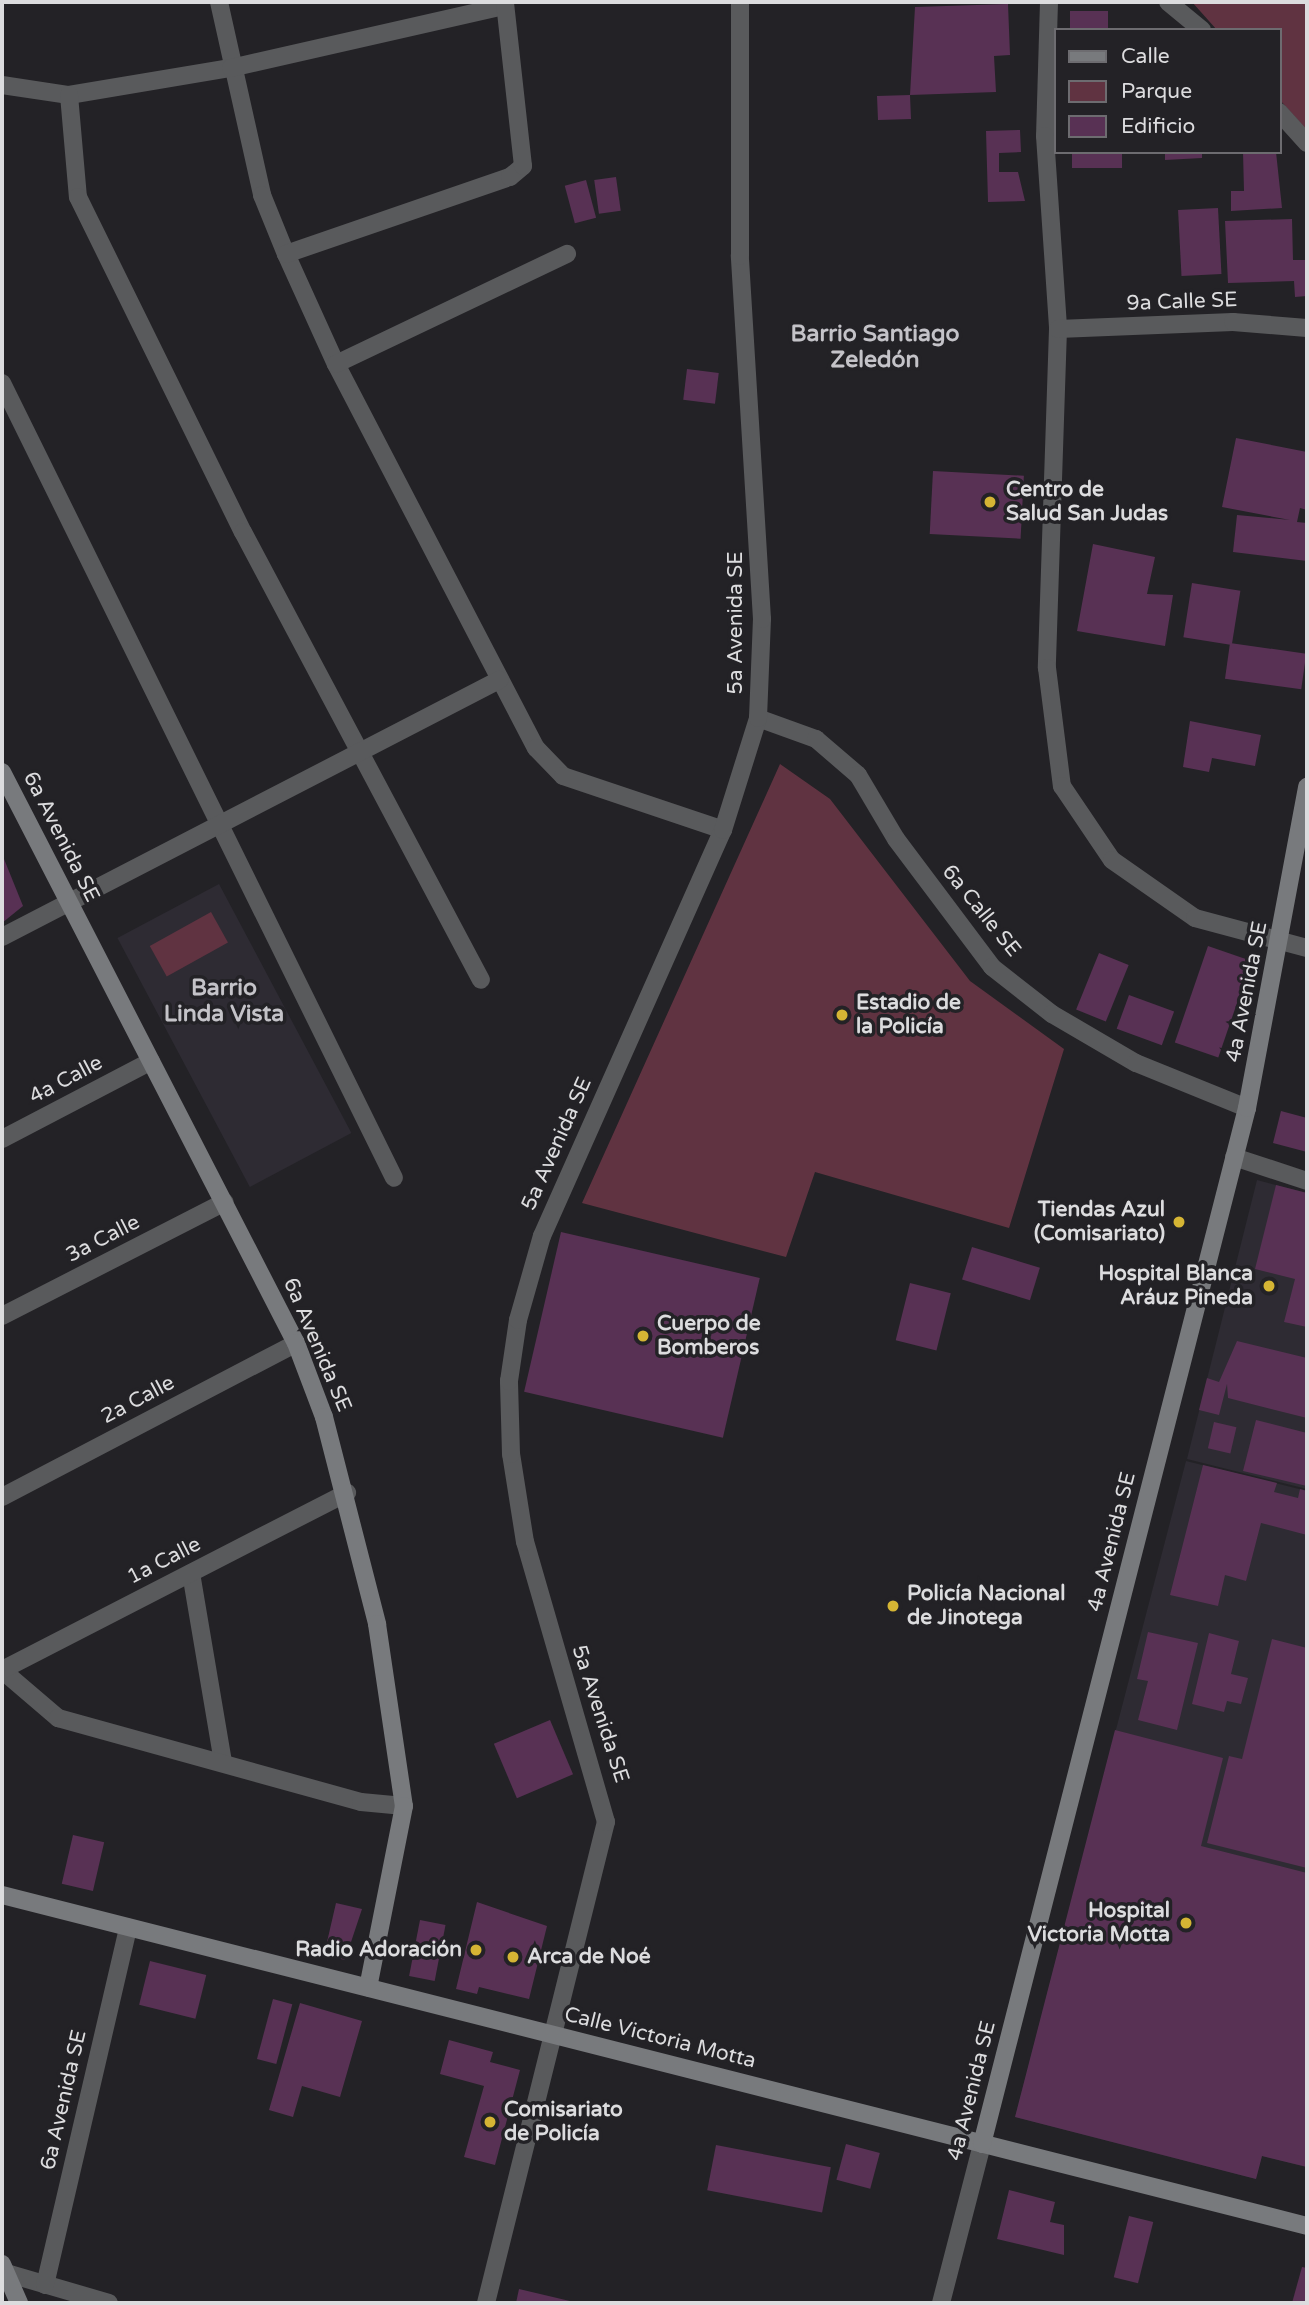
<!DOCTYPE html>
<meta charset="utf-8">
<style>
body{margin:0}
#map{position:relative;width:1309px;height:2305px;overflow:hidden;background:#232226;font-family:"Varela Round",sans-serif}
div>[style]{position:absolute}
.built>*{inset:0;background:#2e2b33;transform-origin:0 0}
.green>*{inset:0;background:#603341;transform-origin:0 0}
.building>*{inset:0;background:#583154;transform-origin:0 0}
.street>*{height:18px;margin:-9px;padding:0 9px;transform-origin:9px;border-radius:9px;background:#595a5c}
.secondary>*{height:18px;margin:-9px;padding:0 9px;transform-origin:9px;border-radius:9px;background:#787a7d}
.dots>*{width:19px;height:19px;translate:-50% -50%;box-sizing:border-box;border:4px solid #232226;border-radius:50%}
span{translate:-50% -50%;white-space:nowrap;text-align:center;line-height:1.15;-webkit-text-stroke:7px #232226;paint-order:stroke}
.street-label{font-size:21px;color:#dcdcde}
.poi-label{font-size:21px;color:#dcdcde;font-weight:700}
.left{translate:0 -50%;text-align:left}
.right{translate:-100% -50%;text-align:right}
.neighbourhood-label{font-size:23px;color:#c4c3c8;font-weight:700}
.frame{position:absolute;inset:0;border:4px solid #dcdcde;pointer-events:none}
.legend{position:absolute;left:1054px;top:28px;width:228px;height:126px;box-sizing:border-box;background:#232226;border:2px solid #6d6c70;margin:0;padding:9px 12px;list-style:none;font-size:21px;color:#dcdcde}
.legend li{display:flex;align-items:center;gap:14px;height:35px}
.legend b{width:35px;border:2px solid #6d6c70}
</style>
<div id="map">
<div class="built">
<i style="left:219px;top:884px;width:282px;height:115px;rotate:62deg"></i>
<i style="clip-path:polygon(1257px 1180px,1307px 1193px,1307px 1489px,1187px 1459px)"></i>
<i style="clip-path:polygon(1186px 1461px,1307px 1491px,1307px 2167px,1262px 2156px,1256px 2179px,1015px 2117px)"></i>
</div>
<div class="green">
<i style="clip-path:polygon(1192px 2px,1307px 2px,1307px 130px,1279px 99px,1279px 30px,1217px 30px)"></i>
<i style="clip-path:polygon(780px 764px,830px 799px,970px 981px,1064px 1049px,1009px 1228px,815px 1172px,786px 1257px,582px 1203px)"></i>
<i style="left:211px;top:912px;width:35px;height:70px;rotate:61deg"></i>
</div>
<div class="building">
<i style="clip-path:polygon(1008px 4px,1010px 55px,994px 56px,996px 92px,910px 95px,911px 119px,878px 120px,877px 96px,910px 95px,915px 7px)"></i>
<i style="left:1108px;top:11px;width:19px;height:38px;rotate:90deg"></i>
<i style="clip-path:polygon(1020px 130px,1021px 152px,999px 153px,999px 172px,1018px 172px,1025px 201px,988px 202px,986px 131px)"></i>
<i style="left:1072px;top:152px;width:50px;height:16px"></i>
<i style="clip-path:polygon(1165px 152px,1202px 152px,1202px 158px,1165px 160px)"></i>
<i style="clip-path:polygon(1243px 152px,1276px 152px,1282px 208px,1231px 211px,1231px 191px,1244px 191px)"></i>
<i style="left:616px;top:177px;width:34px;height:22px;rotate:82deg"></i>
<i style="left:586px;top:180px;width:39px;height:22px;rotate:75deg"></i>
<i style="left:1218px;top:208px;width:66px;height:40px;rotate:87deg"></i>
<i style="clip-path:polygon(1292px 219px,1293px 260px,1307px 260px,1307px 296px,1295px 297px,1294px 281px,1228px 283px,1225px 221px)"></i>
<i style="left:687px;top:369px;width:32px;height:31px;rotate:7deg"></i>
<i style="clip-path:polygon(1236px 438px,1307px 452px,1307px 510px,1300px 508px,1297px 522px,1307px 523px,1307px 561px,1233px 552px,1237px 515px,1290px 520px,1222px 507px)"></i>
<i style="left:933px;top:471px;width:91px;height:63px;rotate:3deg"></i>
<i style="clip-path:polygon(1093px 544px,1155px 557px,1147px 594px,1173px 595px,1165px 646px,1077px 631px)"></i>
<i style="left:1192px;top:583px;width:49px;height:55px;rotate:9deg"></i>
<i style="left:1230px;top:643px;width:77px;height:36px;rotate:8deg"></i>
<i style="clip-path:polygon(1190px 721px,1261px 735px,1255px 766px,1212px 758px,1209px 772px,1183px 767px)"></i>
<i style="clip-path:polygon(2px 854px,23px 906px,2px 923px)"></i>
<i style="left:1208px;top:946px;width:46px;height:102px;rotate:19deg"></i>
<i style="left:1099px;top:953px;width:32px;height:61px;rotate:22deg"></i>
<i style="left:1129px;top:995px;width:48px;height:36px;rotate:20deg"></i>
<i style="clip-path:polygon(1281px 1111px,1307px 1118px,1307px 1152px,1273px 1143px)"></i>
<i style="clip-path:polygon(1276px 1185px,1307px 1193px,1307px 1327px,1284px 1322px,1295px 1279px,1255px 1269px)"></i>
<i style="left:561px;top:1232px;width:204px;height:164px;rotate:13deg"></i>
<i style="left:972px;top:1247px;width:71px;height:34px;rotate:17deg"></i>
<i style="left:910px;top:1283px;width:42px;height:59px;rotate:14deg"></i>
<i style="clip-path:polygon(1237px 1341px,1307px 1358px,1307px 1418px,1228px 1398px,1227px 1384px,1219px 1415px,1199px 1410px,1207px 1378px,1219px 1382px)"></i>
<i style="clip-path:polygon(1256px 1420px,1307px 1433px,1307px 1486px,1243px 1471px)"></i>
<i style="left:1214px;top:1422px;width:23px;height:27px;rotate:13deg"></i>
<i style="clip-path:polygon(1203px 1465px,1277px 1483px,1274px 1492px,1298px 1498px,1300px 1489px,1307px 1491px,1307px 1535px,1261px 1523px,1246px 1581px,1225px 1575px,1218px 1606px,1170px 1595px)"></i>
<i style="clip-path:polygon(1148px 1632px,1198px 1643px,1177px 1730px,1138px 1720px,1148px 1681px,1137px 1679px)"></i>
<i style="clip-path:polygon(1209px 1633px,1239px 1641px,1231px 1674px,1248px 1678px,1241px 1704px,1227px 1701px,1224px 1712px,1192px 1704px)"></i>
<i style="clip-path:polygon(1272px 1639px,1307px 1648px,1307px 1868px,1207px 1843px,1229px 1756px,1242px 1759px)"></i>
<i style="left:550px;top:1720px;width:59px;height:61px;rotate:67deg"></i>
<i style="clip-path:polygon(1115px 1730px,1223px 1758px,1201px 1846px,1307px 1873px,1307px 2167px,1262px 2156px,1256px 2179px,1015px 2117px)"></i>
<i style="left:73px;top:1835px;width:32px;height:50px;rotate:13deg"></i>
<i style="clip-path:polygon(477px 1902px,547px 1926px,529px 1999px,479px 1987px,477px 1994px,456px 1989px)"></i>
<i style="clip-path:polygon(336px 1903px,362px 1909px,345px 1960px,324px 1955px)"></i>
<i style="left:420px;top:1920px;width:26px;height:57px;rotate:11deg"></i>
<i style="left:150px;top:1961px;width:58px;height:45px;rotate:14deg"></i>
<i style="left:273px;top:1999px;width:20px;height:62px;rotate:15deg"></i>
<i style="clip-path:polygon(300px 2003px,362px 2021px,340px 2097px,302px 2086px,293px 2117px,269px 2110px)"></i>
<i style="clip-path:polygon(449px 2040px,493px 2052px,490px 2062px,520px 2070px,495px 2165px,464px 2157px,484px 2086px,440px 2074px)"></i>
<i style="left:846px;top:2144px;width:35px;height:37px;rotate:15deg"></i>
<i style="left:716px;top:2145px;width:117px;height:46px;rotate:11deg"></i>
<i style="clip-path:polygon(1009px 2190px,1055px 2202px,1050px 2222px,1064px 2225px,1064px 2255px,997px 2239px)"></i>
<i style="left:1129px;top:2216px;width:25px;height:63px;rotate:14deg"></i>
<i style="clip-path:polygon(1302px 2267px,1307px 2268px,1307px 2303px,1292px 2303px)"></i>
<i style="clip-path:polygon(519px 2289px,574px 2302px,574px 2303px,516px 2303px)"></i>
</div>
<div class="street">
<i style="left:219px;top:2px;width:198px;rotate:77.4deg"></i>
<i style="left:262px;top:195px;width:64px;rotate:67.9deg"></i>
<i style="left:286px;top:254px;width:121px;rotate:65.6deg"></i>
<i style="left:336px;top:364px;width:433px;rotate:62.5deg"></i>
<i style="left:536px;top:748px;width:39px;rotate:46deg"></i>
<i style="left:563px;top:776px;width:169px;rotate:18.6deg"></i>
<i style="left:1049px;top:2px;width:134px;rotate:91.7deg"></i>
<i style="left:1045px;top:136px;width:193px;rotate:86.1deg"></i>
<i style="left:1058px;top:329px;width:339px;rotate:91.9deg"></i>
<i style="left:1047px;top:668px;width:119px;rotate:82.8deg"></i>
<i style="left:1062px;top:786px;width:89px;rotate:56deg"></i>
<i style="left:1112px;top:860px;width:101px;rotate:34.9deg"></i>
<i style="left:1195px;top:918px;width:116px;rotate:15deg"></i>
<i style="left:1168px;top:2px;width:44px;rotate:39.5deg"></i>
<i style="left:2px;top:85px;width:68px;rotate:8.5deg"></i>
<i style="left:69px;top:95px;width:164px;rotate:-9.5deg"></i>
<i style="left:231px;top:68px;width:281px;rotate:-12.8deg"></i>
<i style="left:69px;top:95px;width:102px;rotate:85deg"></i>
<i style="left:78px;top:197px;width:373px;rotate:63.8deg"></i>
<i style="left:243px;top:532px;width:507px;rotate:62.02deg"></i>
<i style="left:1279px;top:112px;width:42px;rotate:47.9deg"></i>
<i style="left:286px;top:254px;width:237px;rotate:-19deg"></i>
<i style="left:510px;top:177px;width:17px;rotate:-40deg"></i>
<i style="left:523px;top:166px;width:165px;rotate:-96.3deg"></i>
<i style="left:1058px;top:329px;width:175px;rotate:-2.3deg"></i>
<i style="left:1233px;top:322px;width:74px;rotate:4.6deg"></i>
<i style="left:336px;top:364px;width:256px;rotate:-25.5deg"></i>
<i style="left:2px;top:383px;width:886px;rotate:63.75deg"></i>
<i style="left:758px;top:718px;width:62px;rotate:19.9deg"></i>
<i style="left:816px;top:739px;width:55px;rotate:40.6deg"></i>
<i style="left:858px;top:775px;width:74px;rotate:59.3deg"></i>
<i style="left:896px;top:839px;width:160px;rotate:53.1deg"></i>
<i style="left:992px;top:967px;width:76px;rotate:38.1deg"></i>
<i style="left:1052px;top:1014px;width:97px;rotate:30.3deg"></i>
<i style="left:1136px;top:1063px;width:120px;rotate:22.1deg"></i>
<i style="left:2px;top:937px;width:560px;rotate:-27.34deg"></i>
<i style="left:2px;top:1139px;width:168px;rotate:-27.6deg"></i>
<i style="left:1234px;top:1157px;width:77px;rotate:18.2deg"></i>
<i style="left:2px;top:1316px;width:250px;rotate:-27.1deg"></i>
<i style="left:2px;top:1497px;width:332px;rotate:-27.6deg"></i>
<i style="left:191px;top:1573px;width:192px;rotate:80.4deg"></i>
<i style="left:2px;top:1670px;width:74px;rotate:40.6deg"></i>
<i style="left:58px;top:1718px;width:314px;rotate:15.5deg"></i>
<i style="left:361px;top:1802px;width:43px;rotate:5.3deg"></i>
<i style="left:2px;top:1670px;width:388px;rotate:-27.2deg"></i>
<i style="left:6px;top:2273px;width:107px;rotate:16.2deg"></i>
<i style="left:45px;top:2285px;width:367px;rotate:-76.9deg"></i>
<i style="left:486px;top:2303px;width:496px;rotate:-76deg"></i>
<i style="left:606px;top:1822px;width:291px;rotate:-106.1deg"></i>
<i style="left:525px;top:1542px;width:89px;rotate:-99deg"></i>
<i style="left:511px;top:1454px;width:73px;rotate:-91.6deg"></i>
<i style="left:509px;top:1381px;width:62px;rotate:-81.6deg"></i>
<i style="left:518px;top:1320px;width:87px;rotate:-74.1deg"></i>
<i style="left:542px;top:1236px;width:445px;rotate:-66deg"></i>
<i style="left:723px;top:830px;width:117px;rotate:-72.6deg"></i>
<i style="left:758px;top:718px;width:99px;rotate:-87.7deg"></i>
<i style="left:762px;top:619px;width:364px;rotate:-93.5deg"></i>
<i style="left:740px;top:256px;width:254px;rotate:-90deg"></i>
<i style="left:941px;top:2303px;width:164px;rotate:-75.5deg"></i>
</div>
<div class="secondary">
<i style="left:2px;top:772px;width:642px;rotate:62.76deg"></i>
<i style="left:296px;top:1343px;width:79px;rotate:69.3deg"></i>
<i style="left:324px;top:1417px;width:214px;rotate:75.6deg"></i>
<i style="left:377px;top:1624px;width:184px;rotate:81.6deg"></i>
<i style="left:404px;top:1806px;width:185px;rotate:101.2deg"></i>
<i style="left:2px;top:1895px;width:1346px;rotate:14.23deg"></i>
<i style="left:982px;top:2144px;width:1069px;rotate:-75.65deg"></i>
<i style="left:1247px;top:1108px;width:327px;rotate:-79.4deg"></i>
<i style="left:2px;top:2264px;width:43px;rotate:66.4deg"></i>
</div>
<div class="dots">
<i style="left:990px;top:502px;background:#d5b534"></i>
<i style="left:842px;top:1015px;background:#d5b534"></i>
<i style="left:1179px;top:1222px;background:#d5b534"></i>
<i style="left:1269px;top:1286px;background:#d5b534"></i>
<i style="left:643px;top:1336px;background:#d5b534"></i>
<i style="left:893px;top:1606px;background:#d5b534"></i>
<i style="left:1186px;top:1923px;background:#d5b534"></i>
<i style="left:476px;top:1950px;background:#d5b534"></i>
<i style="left:513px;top:1957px;background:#d5b534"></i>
<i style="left:490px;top:2122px;background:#d5b534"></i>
</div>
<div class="street-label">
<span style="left:1182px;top:302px;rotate:-2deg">9a Calle SE</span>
<span style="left:736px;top:623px;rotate:-90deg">5a Avenida SE</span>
<span style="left:61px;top:837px;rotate:63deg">6a Avenida SE</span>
<span style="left:981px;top:911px;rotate:51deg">6a Calle SE</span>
<span style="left:1247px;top:992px;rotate:-79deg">4a Avenida SE</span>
<span style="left:66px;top:1080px;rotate:-28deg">4a Calle</span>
<span style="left:557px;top:1144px;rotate:-66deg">5a Avenida SE</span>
<span style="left:103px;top:1239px;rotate:-27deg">3a Calle</span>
<span style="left:317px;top:1345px;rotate:67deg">6a Avenida SE</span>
<span style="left:138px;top:1400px;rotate:-28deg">2a Calle</span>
<span style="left:1112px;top:1542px;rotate:-76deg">4a Avenida SE</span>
<span style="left:164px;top:1561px;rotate:-27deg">1a Calle</span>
<span style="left:600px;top:1714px;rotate:72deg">5a Avenida SE</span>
<span style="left:660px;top:2038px;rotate:14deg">Calle Victoria Motta</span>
<span style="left:972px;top:2091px;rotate:-76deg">4a Avenida SE</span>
<span style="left:64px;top:2100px;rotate:-77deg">6a Avenida SE</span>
</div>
<div class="poi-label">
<span class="left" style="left:1006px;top:502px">Centro de<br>Salud San Judas</span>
<span class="left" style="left:856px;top:1015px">Estadio de<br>la Policía</span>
<span class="right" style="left:1165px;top:1222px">Tiendas Azul<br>(Comisariato)</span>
<span class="right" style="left:1253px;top:1286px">Hospital Blanca<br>Aráuz Pineda</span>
<span class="left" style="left:657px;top:1336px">Cuerpo de<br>Bomberos</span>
<span class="left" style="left:907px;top:1606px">Policía Nacional<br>de Jinotega</span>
<span class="right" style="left:1170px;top:1923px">Hospital<br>Victoria Motta</span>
<span class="right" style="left:462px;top:1950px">Radio Adoración</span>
<span class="left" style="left:527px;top:1957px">Arca de Noé</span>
<span class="left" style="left:504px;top:2122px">Comisariato<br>de Policía</span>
</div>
<div class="neighbourhood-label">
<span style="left:875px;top:347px">Barrio Santiago<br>Zeledón</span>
<span style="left:224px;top:1001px">Barrio<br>Linda Vista</span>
</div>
<div class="frame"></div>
<ul class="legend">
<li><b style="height:9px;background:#787a7d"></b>Calle</li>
<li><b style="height:19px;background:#603341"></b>Parque</li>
<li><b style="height:19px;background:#583154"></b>Edificio</li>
</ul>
</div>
